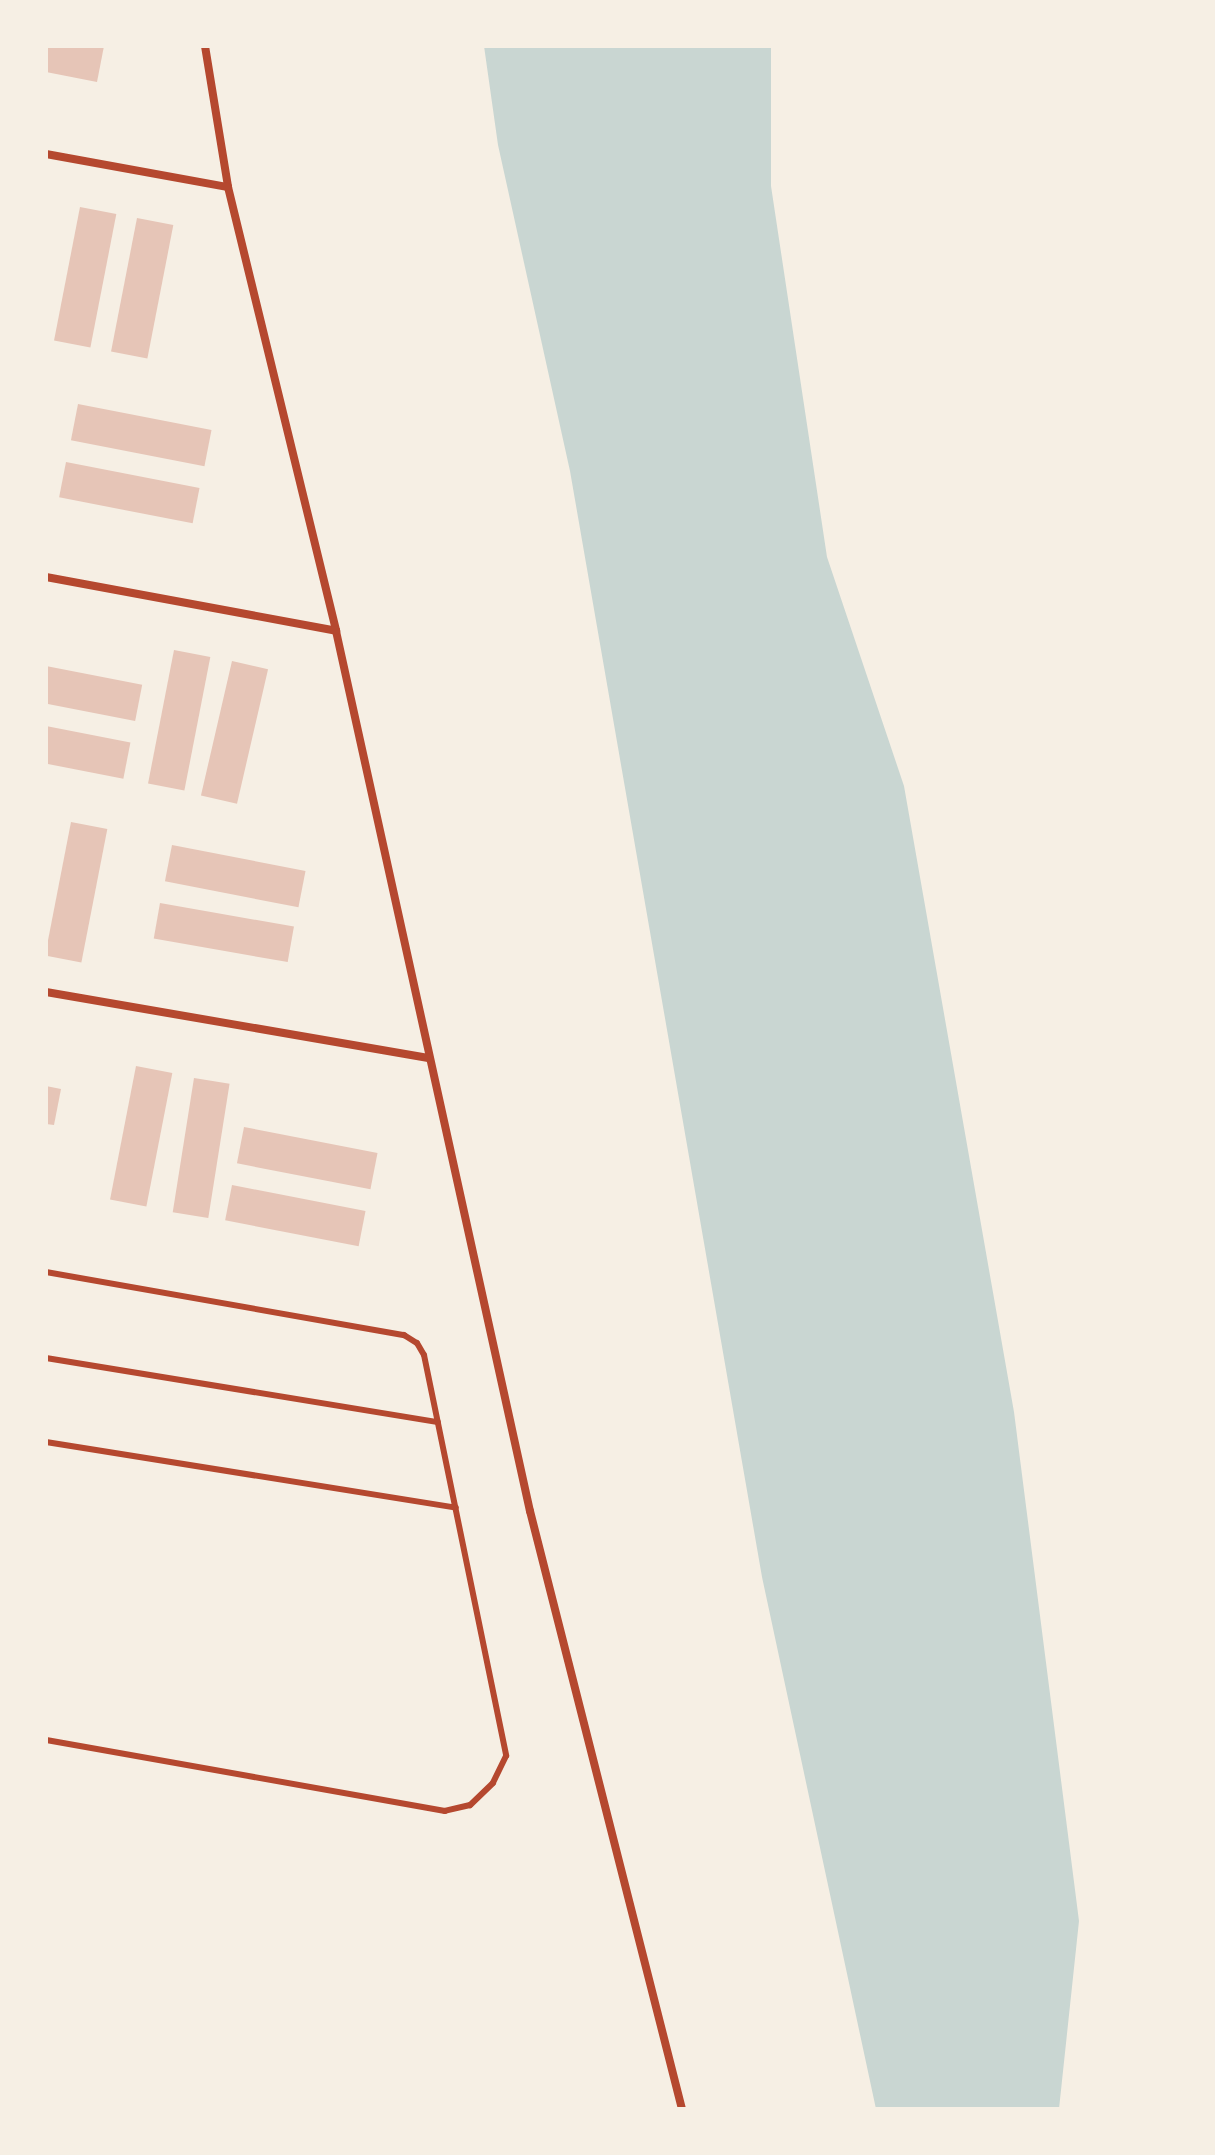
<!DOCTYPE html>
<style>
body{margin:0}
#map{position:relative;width:1215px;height:2155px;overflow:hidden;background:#f6efe4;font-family:Mulish,sans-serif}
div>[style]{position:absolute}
.water>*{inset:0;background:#c9d6d2}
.building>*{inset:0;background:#e6c5b7;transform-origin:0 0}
.service>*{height:6px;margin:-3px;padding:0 3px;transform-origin:3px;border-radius:3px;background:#b5482f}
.minor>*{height:8px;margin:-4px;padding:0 4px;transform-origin:4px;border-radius:4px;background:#b5482f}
span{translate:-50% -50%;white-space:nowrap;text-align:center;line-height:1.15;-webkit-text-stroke:7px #f6efe4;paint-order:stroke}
.frame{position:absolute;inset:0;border:48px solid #f6efe4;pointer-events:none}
</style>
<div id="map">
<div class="water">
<i style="clip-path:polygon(484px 46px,771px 46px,771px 186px,827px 557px,904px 786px,1014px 1412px,1079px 1921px,1059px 2109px,876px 2109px,762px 1577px,570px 471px,498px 145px)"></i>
</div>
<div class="building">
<i style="clip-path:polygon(46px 46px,104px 46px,97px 82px,46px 72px)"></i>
<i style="left:80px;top:207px;width:37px;height:136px;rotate:11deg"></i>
<i style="left:137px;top:218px;width:37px;height:136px;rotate:11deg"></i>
<i style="left:78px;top:404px;width:136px;height:37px;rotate:11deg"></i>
<i style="left:66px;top:462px;width:136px;height:36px;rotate:11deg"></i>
<i style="left:174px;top:650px;width:37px;height:136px;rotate:11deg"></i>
<i style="left:232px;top:661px;width:37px;height:138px;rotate:13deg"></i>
<i style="left:46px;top:666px;width:98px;height:37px;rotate:11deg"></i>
<i style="left:46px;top:726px;width:86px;height:37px;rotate:11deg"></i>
<i style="left:71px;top:822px;width:37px;height:136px;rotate:11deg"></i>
<i style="left:172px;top:845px;width:136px;height:37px;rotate:11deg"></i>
<i style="left:160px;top:903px;width:136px;height:36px;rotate:10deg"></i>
<i style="left:136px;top:1066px;width:37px;height:136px;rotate:11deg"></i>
<i style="left:194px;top:1078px;width:36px;height:136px;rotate:9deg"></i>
<i style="clip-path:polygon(46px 1086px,61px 1089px,54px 1125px,46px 1124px)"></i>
<i style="left:244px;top:1127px;width:136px;height:37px;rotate:11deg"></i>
<i style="left:232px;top:1185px;width:136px;height:36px;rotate:11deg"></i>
</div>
<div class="service">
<i style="left:46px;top:1272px;width:364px;rotate:10deg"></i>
<i style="left:404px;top:1335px;width:15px;rotate:32deg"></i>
<i style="left:417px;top:1343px;width:14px;rotate:60deg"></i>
<i style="left:424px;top:1355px;width:409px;rotate:78.4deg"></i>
<i style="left:506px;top:1756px;width:30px;rotate:116deg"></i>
<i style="left:493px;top:1783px;width:32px;rotate:136deg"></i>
<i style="left:470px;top:1805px;width:26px;rotate:167deg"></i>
<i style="left:445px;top:1811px;width:405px;rotate:-169.9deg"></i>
<i style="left:46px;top:1358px;width:397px;rotate:9.3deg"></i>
<i style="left:46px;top:1442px;width:415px;rotate:9.1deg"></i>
</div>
<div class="minor">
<i style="left:205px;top:46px;width:143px;rotate:80.7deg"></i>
<i style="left:228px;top:187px;width:457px;rotate:76.3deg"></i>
<i style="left:336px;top:631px;width:901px;rotate:77.57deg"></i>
<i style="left:530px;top:1511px;width:617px;rotate:75.74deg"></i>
<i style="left:46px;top:154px;width:185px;rotate:10.3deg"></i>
<i style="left:46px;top:577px;width:295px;rotate:10.5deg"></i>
<i style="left:46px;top:992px;width:388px;rotate:9.8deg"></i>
</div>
<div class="frame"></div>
</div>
